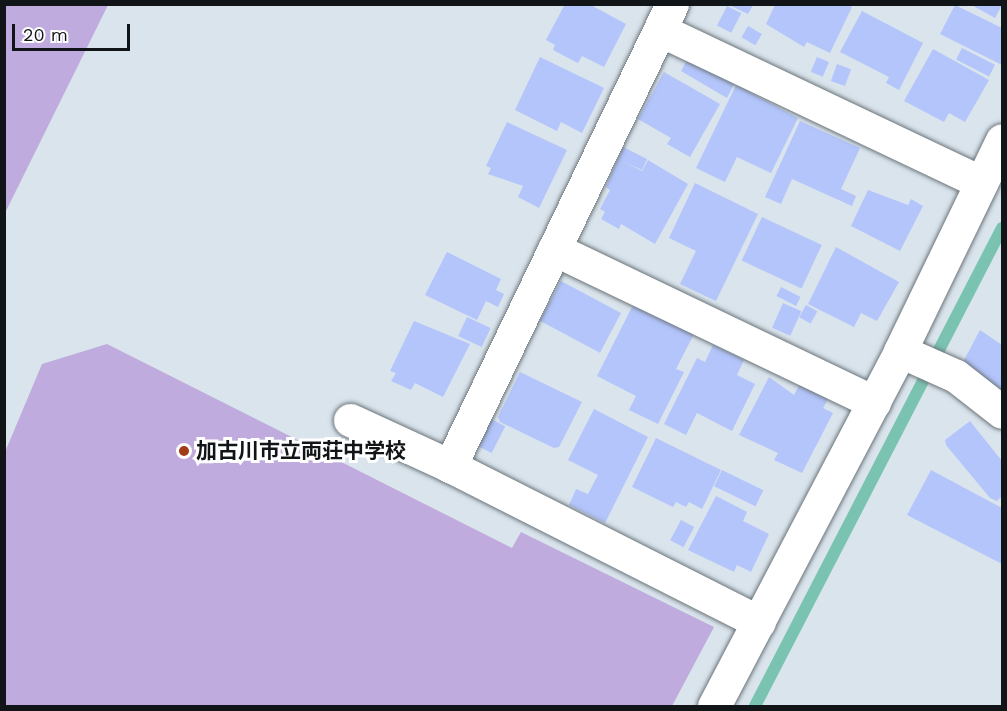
<!DOCTYPE html>
<meta charset="utf-8">
<style>
body{margin:0}
#map{position:relative;width:1007px;height:711px;overflow:hidden;background:#dae4ec;font-family:"Work Sans","Noto Sans JP",sans-serif}
div>[style]{position:absolute}
.green>*{inset:0;background:#bfabdd}
.stream>*{height:12px;margin:-6px;padding:0 6px;transform-origin:6px;border-radius:6px;background:#7ac3b0}
.building>*{inset:0;background:#b3c5fb;transform-origin:0 0}
.roads{filter:drop-shadow(0 0 2px #6a747a) drop-shadow(0 0 2px #6a747a)}
.minor>*{height:33px;margin:-16.5px;padding:0 16.5px;transform-origin:16.5px;border-radius:16.5px;background:#fff}
.dots>*{width:16px;height:16px;translate:-50% -50%;box-sizing:border-box;border:3px solid #fff;border-radius:50%}
span{translate:-50% -50%;white-space:nowrap;text-align:center;line-height:1.15;-webkit-text-stroke:6px #fff;paint-order:stroke}
.poi-label{font-size:21px;color:#121518;font-weight:700}
.left{translate:0 -50%;text-align:left}
.frame{position:absolute;inset:0;border:6px solid #121518;pointer-events:none}
.scale{position:absolute;left:12px;top:24px;width:118px;height:27px;box-sizing:border-box;border:3px solid #121518;border-top:0;padding-left:8px;font-size:18px;line-height:21px;white-space:nowrap;color:#121518;-webkit-text-stroke:4px #fff;paint-order:stroke}
</style>
<div id="map">
<div class="green">
<i style="clip-path:polygon(5px 4px,108px 5px,5px 213px,4px 5px)"></i>
<i style="clip-path:polygon(107px 344px,512px 548px,521px 532px,714px 627px,672px 706px,5px 706px,5px 452px,42px 364px)"></i>
</div>
<div class="stream">
<i style="left:755px;top:706px;width:538px;rotate:-62.67deg"></i>
</div>
<div class="building">
<i style="clip-path:polygon(565px 4px,589px 4px,626px 24px,604px 67px,582px 56px,578px 63px,553px 50px,555px 45px,546px 40px)"></i>
<i style="clip-path:polygon(970px 4px,1002px 4px,1002px 5px,995px 18px)"></i>
<i style="clip-path:polygon(729px 5px,753px 5px,748px 14px)"></i>
<i style="clip-path:polygon(775px 5px,848px 5px,852px 7px,830px 53px,807px 42px,804px 47px,766px 24px)"></i>
<i style="clip-path:polygon(955px 5px,1002px 28px,1002px 65px,940px 34px)"></i>
<i style="left:727px;top:6px;width:16px;height:22px;rotate:27deg"></i>
<i style="clip-path:polygon(862px 11px,923px 43px,899px 90px,886px 83px,889px 77px,840px 52px)"></i>
<i style="left:748px;top:26px;width:16px;height:13px;rotate:30deg"></i>
<i style="left:962px;top:48px;width:37px;height:13px;rotate:27deg"></i>
<i style="clip-path:polygon(933px 49px,989px 80px,965px 122px,949px 113px,944px 122px,904px 101px)"></i>
<i style="clip-path:polygon(540px 57px,604px 88px,582px 133px,561px 122px,557px 131px,515px 110px)"></i>
<i style="left:817px;top:57px;width:13px;height:16px;rotate:23deg"></i>
<i style="clip-path:polygon(687px 60px,734px 84px,727px 98px,681px 71px)"></i>
<i style="left:837px;top:64px;width:15px;height:18px;rotate:20deg"></i>
<i style="clip-path:polygon(664px 72px,720px 104px,690px 157px,667px 144px,671px 138px,638px 119px)"></i>
<i style="clip-path:polygon(736px 85px,798px 118px,771px 173px,737px 157px,725px 182px,696px 168px)"></i>
<i style="clip-path:polygon(800px 121px,860px 148px,841px 189px,856px 196px,852px 206px,792px 179px,781px 204px,765px 197px)"></i>
<i style="clip-path:polygon(507px 122px,567px 150px,539px 208px,518px 197px,523px 186px,488px 174px,491px 168px,486px 166px)"></i>
<i style="clip-path:polygon(623px 147px,647px 159px,642px 170px,622px 161px,642px 171px,648px 160px,688px 184px,655px 244px,621px 224px,619px 229px,601px 219px,605px 212px,600px 209px,610px 190px,606px 187px)"></i>
<i style="clip-path:polygon(695px 183px,758px 214px,716px 301px,680px 284px,696px 251px,669px 238px)"></i>
<i style="clip-path:polygon(868px 190px,908px 205px,911px 199px,923px 206px,900px 251px,851px 226px)"></i>
<i style="left:762px;top:217px;width:66px;height:48px;rotate:25deg"></i>
<i style="clip-path:polygon(836px 247px,899px 282px,877px 321px,861px 313px,854px 327px,808px 304px)"></i>
<i style="clip-path:polygon(447px 252px,501px 279px,496px 290px,504px 294px,498px 307px,486px 301px,477px 320px,425px 295px)"></i>
<i style="left:561px;top:281px;width:68px;height:45px;rotate:28deg"></i>
<i style="left:781px;top:287px;width:22px;height:10px;rotate:27deg"></i>
<i style="clip-path:polygon(634px 303px,694px 334px,676px 369px,684px 372px,658px 424px,629px 410px,636px 396px,597px 376px)"></i>
<i style="left:783px;top:303px;width:20px;height:27px;rotate:24deg"></i>
<i style="left:806px;top:305px;width:13px;height:14px;rotate:29deg"></i>
<i style="left:467px;top:317px;width:26px;height:21px;rotate:25deg"></i>
<i style="clip-path:polygon(414px 321px,470px 344px,443px 397px,415px 383px,411px 390px,391px 381px,396px 373px,390px 371px)"></i>
<i style="clip-path:polygon(980px 330px,1002px 345px,1002px 396px,963px 362px)"></i>
<i style="clip-path:polygon(713px 345px,744px 360px,737px 375px,755px 384px,732px 431px,697px 413px,686px 435px,664px 424px,697px 358px,705px 362px)"></i>
<i style="clip-path:polygon(520px 372px,582px 402px,559px 447px,554px 448px,500px 422px,498px 417px)"></i>
<i style="clip-path:polygon(769px 377px,794px 395px,800px 384px,829px 398px,823px 408px,833px 413px,802px 473px,774px 460px,778px 453px,739px 435px)"></i>
<i style="clip-path:polygon(594px 409px,648px 437px,605px 523px,569px 505px,576px 489px,588px 494px,598px 475px,568px 460px)"></i>
<i style="left:491px;top:419px;width:16px;height:30px;rotate:27deg"></i>
<i style="clip-path:polygon(970px 421px,1002px 461px,1002px 496px,997px 501px,990px 498px,946px 445px,945px 440px)"></i>
<i style="clip-path:polygon(656px 438px,721px 470px,702px 509px,689px 502px,686px 507px,676px 502px,673px 507px,632px 487px)"></i>
<i style="left:722px;top:470px;width:46px;height:18px;rotate:26deg"></i>
<i style="clip-path:polygon(931px 470px,1002px 508px,1002px 564px,907px 515px)"></i>
<i style="clip-path:polygon(716px 496px,747px 512px,743px 521px,769px 534px,751px 572px,737px 565px,734px 572px,688px 550px)"></i>
<i style="left:681px;top:520px;width:15px;height:23px;rotate:28deg"></i>
</div>
<div class="roads">
<div class="minor">
<i style="left:672px;top:4px;width:513px;rotate:115.67deg"></i>
<i style="left:450px;top:466px;width:346px;rotate:26.8deg"></i>
<i style="left:660px;top:30px;width:354px;rotate:25.4deg"></i>
<i style="left:554px;top:249px;width:355px;rotate:25.6deg"></i>
<i style="left:900px;top:351px;width:61px;rotate:24.1deg"></i>
<i style="left:956px;top:376px;width:58px;rotate:38deg"></i>
<i style="left:350px;top:420px;width:110px;rotate:24.7deg"></i>
<i style="left:714px;top:706px;width:401px;rotate:-62.3deg"></i>
<i style="left:900px;top:351px;width:234px;rotate:-64.2deg"></i>
</div>
</div>
<div class="dots">
<i style="left:184px;top:451px;background:#a23b18"></i>
</div>
<div class="poi-label">
<span class="left" style="left:196px;top:451px">加古川市立両荘中学校</span>
</div>
<div class="frame"></div>
<div class="scale">20 m</div>
</div>
